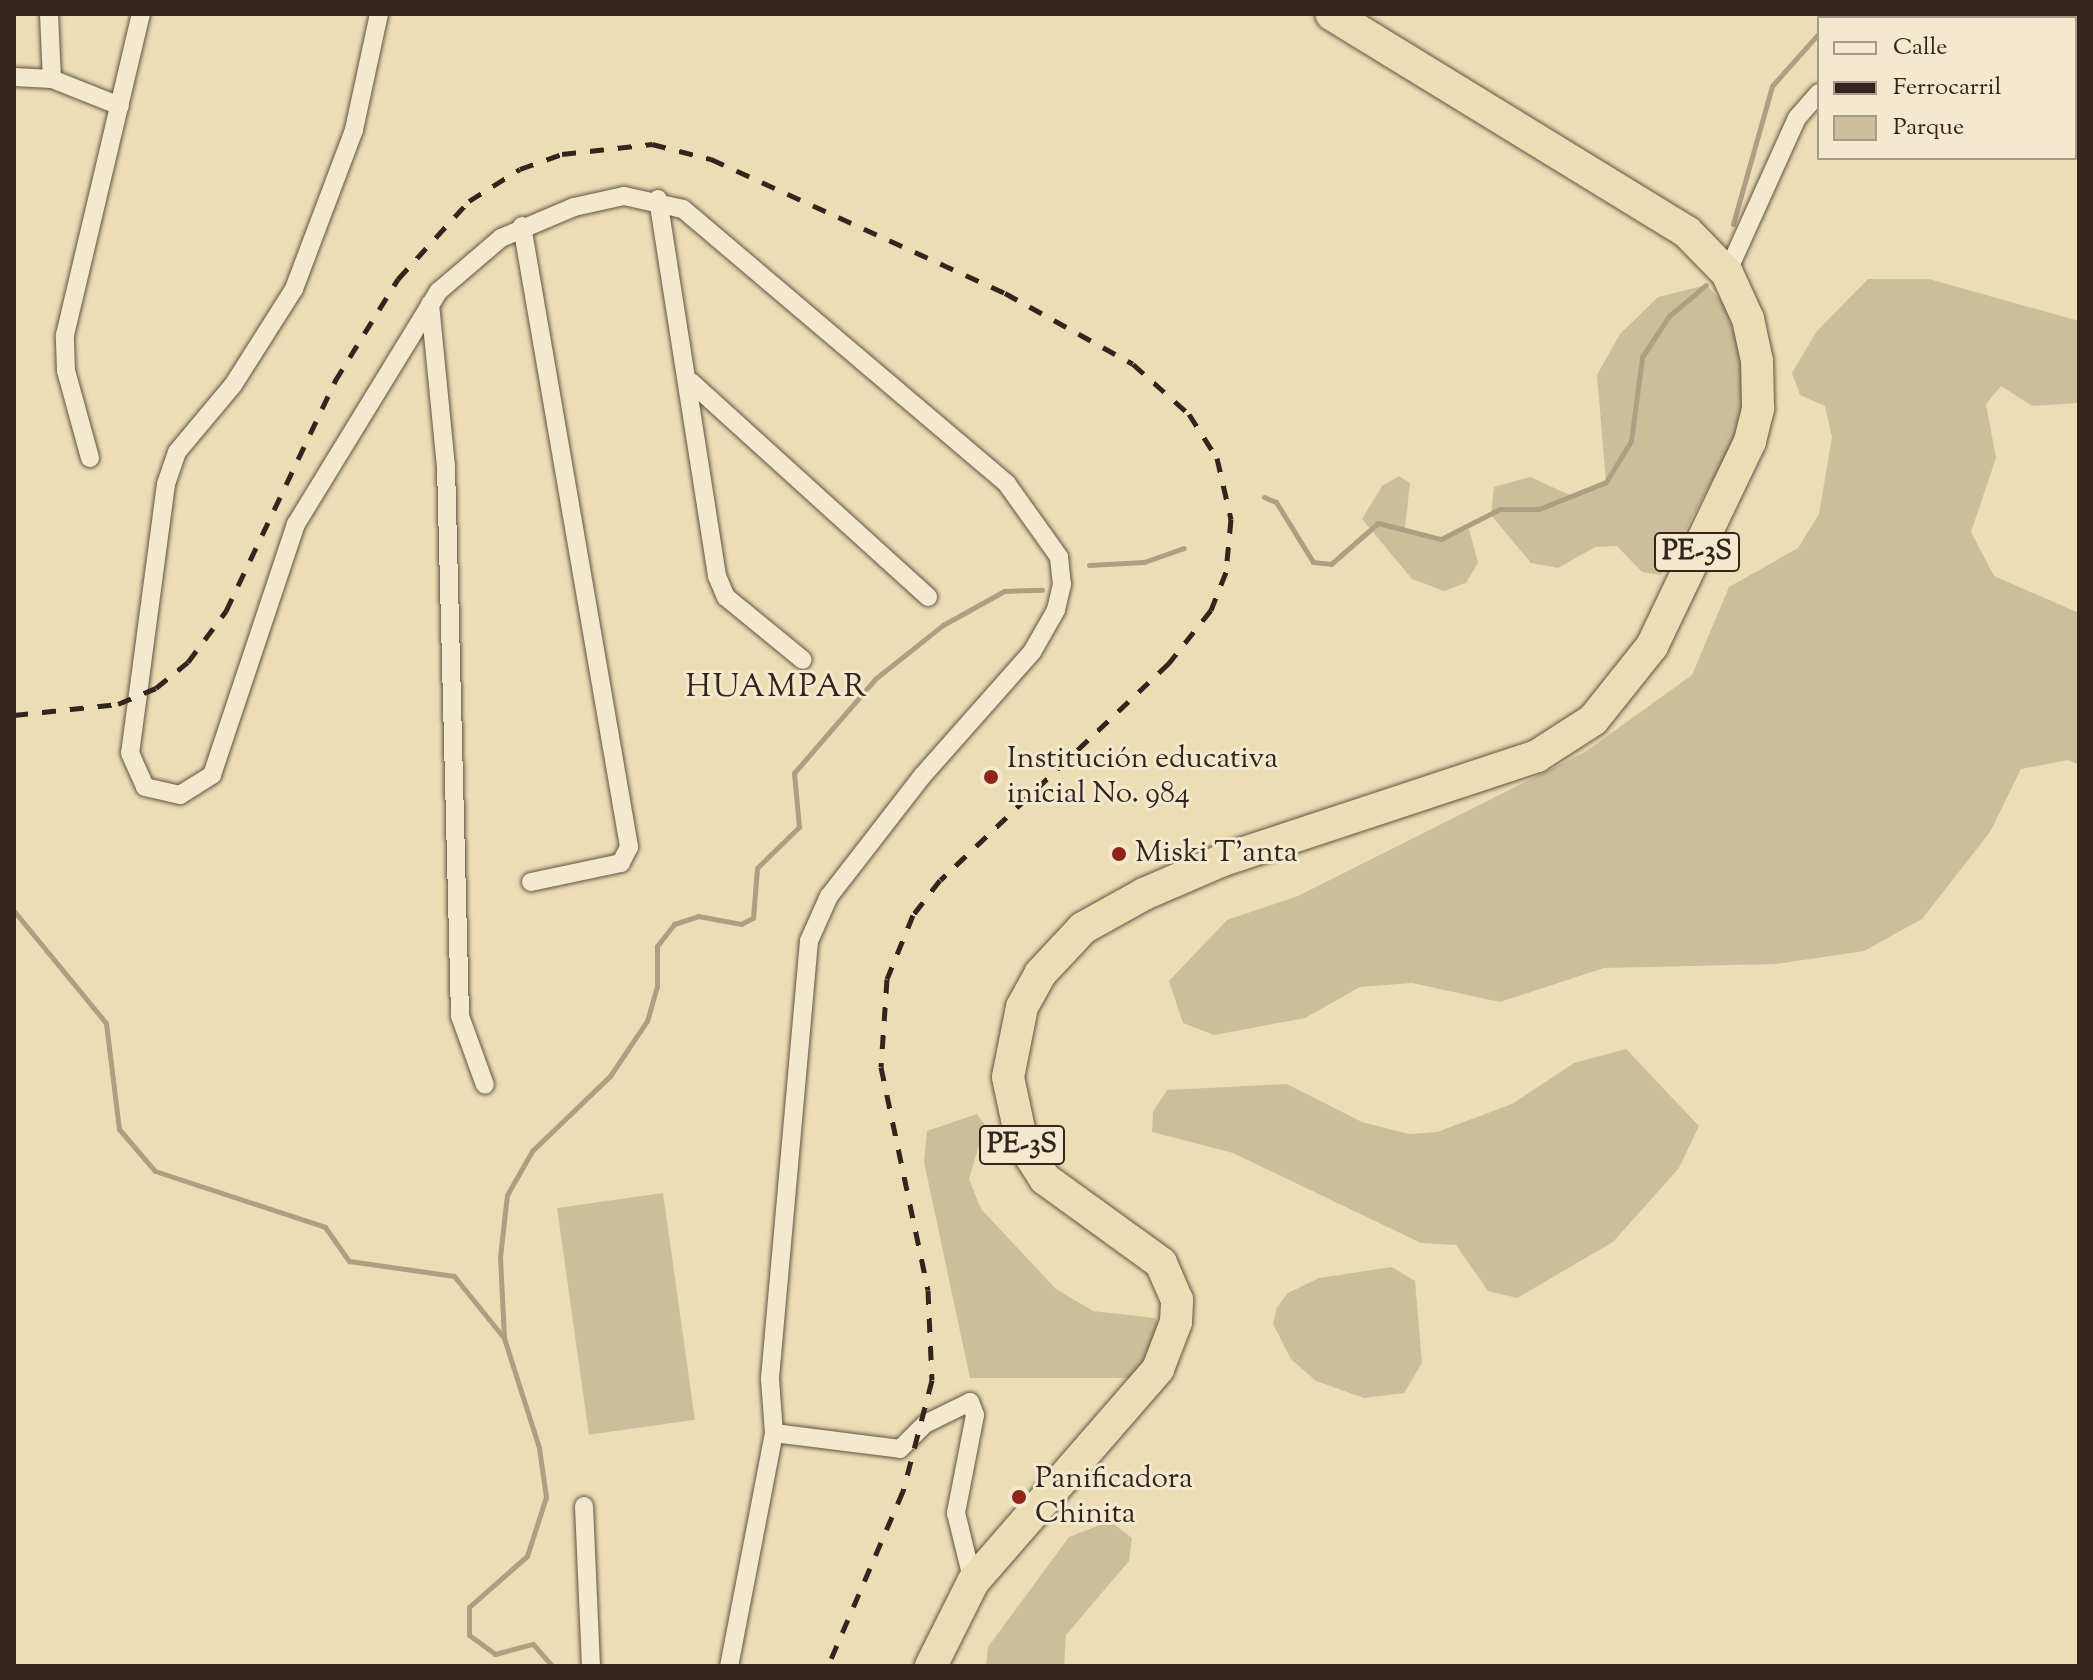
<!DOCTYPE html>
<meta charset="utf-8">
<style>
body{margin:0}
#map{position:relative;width:2093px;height:1680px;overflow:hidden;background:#edddb5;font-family:"Sorts Mill Goudy",serif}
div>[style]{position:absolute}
.green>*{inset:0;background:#cdbe9b;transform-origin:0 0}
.stream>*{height:5px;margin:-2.5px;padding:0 2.5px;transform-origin:2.5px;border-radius:2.5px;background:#ae9e82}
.roads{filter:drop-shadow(0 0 2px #625344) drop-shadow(0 0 2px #625344)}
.street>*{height:18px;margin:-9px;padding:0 9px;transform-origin:9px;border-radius:9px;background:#f3e9cf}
.highway>*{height:32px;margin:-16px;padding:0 16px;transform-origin:16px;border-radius:16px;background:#edddb5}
.rail>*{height:5px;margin-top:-2.5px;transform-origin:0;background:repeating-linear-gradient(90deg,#33251e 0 14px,transparent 0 28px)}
.dots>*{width:22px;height:22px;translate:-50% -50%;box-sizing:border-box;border:4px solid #f3e9cf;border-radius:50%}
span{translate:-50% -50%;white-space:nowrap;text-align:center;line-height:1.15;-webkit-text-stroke:6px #f3e9cf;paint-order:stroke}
.shield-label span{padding:2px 6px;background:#f3e9cf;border:2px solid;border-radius:6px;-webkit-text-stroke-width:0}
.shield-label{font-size:28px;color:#33251e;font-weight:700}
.poi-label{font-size:30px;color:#33251e}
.left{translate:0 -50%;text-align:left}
.neighbourhood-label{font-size:32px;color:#33251e;letter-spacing:2px}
.frame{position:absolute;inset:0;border:16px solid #33251e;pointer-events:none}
.legend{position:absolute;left:1817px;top:16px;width:260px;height:144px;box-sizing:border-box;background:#f3e9cf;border:2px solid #a69b88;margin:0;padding:10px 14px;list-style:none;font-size:24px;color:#33251e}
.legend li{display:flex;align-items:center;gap:16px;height:40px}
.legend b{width:40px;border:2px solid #a69b88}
</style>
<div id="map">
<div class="green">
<i style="clip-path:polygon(1868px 279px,1929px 279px,2079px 321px,2079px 403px,2032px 406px,2001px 386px,1986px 404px,1996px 458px,1971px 532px,1994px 576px,2079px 613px,2079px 765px,2068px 760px,2021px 769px,1990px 832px,1922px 919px,1864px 951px,1776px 964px,1604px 968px,1500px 1002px,1412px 983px,1360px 987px,1305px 1018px,1214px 1035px,1183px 1023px,1169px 981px,1227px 920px,1298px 896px,1585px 752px,1692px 675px,1729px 587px,1798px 548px,1819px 514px,1832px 437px,1825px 406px,1800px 395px,1792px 373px,1817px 331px)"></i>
<i style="clip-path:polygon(1706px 285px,1725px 305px,1745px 367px,1743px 424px,1661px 575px,1642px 572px,1617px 546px,1595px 547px,1558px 568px,1531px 563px,1491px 515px,1494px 487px,1530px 477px,1572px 496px,1606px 482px,1597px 375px,1620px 334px,1658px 297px)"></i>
<i style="clip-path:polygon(1399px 476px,1410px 483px,1405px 528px,1441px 538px,1469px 529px,1478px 563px,1466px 583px,1444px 591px,1412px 579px,1362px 519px,1382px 486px)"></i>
<i style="clip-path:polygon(1626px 1049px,1699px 1126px,1679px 1168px,1613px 1242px,1517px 1298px,1488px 1291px,1456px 1245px,1421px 1243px,1233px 1153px,1152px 1132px,1153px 1112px,1167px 1090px,1287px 1084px,1362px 1122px,1409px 1134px,1437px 1132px,1512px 1104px,1574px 1063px)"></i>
<i style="clip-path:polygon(977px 1114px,985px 1125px,969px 1179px,981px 1209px,1056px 1289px,1093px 1311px,1155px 1318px,1167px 1336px,1130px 1378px,970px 1378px,924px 1162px,927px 1131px)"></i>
<i style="left:663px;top:1193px;width:229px;height:107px;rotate:82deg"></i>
<i style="clip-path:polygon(1392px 1267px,1415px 1281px,1422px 1363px,1404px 1393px,1364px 1398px,1316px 1381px,1291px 1359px,1273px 1324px,1277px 1307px,1288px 1293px,1319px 1278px)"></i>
<i style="clip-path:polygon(1110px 1521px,1132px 1538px,1129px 1561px,1066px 1635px,1064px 1666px,986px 1666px,988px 1647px,1069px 1537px)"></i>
</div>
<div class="stream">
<i style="left:1835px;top:18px;width:6px;rotate:-39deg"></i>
<i style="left:1733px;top:224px;width:143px;rotate:-74.2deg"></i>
<i style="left:1772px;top:86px;width:71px;rotate:-48.4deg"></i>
<i style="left:1264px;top:497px;width:13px;rotate:23deg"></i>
<i style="left:1276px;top:502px;width:70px;rotate:58.3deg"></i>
<i style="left:1313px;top:562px;width:18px;rotate:6deg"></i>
<i style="left:1331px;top:564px;width:62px;rotate:-41.1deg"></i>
<i style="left:1378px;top:523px;width:65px;rotate:14.3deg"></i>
<i style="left:1441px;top:539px;width:66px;rotate:-27deg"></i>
<i style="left:1500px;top:509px;width:39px"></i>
<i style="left:1539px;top:509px;width:72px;rotate:-21.9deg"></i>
<i style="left:1606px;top:482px;width:48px;rotate:-58.6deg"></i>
<i style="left:1631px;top:441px;width:85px;rotate:-82.5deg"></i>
<i style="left:1642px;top:357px;width:49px;rotate:-56.6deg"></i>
<i style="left:1669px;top:316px;width:48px;rotate:-40deg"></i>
<i style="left:1089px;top:565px;width:55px;rotate:-3.1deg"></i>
<i style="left:1144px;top:562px;width:42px;rotate:-19.3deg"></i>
<i style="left:14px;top:911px;width:145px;rotate:50.6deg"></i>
<i style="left:106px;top:1023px;width:107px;rotate:83deg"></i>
<i style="left:119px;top:1129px;width:55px;rotate:49.4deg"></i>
<i style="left:155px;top:1171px;width:179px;rotate:18.2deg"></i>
<i style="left:325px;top:1227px;width:42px;rotate:54.8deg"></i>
<i style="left:349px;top:1261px;width:106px;rotate:8.1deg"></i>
<i style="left:454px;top:1276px;width:80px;rotate:51.1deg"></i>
<i style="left:504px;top:1338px;width:115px;rotate:72.3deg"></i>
<i style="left:539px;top:1448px;width:49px;rotate:81.9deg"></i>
<i style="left:546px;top:1497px;width:62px;rotate:107.9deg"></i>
<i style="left:527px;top:1556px;width:77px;rotate:138.7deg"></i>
<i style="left:469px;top:1607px;width:28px;rotate:90deg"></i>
<i style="left:469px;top:1635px;width:32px;rotate:36deg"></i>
<i style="left:495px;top:1654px;width:39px;rotate:-15deg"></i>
<i style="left:533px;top:1644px;width:29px;rotate:49deg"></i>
<i style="left:504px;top:1337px;width:80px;rotate:-92.9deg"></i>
<i style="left:500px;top:1257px;width:62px;rotate:-83.6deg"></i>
<i style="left:507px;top:1195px;width:51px;rotate:-60.4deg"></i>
<i style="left:532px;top:1151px;width:108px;rotate:-43.9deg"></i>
<i style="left:610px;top:1076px;width:66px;rotate:-56.1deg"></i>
<i style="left:647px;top:1021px;width:35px;rotate:-74deg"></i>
<i style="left:657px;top:987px;width:41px;rotate:-90deg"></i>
<i style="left:657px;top:946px;width:28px;rotate:-52deg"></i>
<i style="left:674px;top:924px;width:25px;rotate:-18deg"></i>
<i style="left:698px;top:916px;width:44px;rotate:10.5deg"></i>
<i style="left:741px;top:924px;width:13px;rotate:-27deg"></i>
<i style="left:753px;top:918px;width:50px;rotate:-85.4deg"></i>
<i style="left:757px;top:868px;width:59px;rotate:-44.3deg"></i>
<i style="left:799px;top:827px;width:54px;rotate:-95.3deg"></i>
<i style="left:794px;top:773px;width:124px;rotate:-49.2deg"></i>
<i style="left:875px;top:679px;width:87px;rotate:-38.5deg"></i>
<i style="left:943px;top:625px;width:70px;rotate:-29.1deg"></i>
<i style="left:1004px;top:591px;width:38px;rotate:-2deg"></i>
</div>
<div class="roads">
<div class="street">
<i style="left:49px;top:14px;width:65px;rotate:87.4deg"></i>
<i style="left:379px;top:14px;width:119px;rotate:102.2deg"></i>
<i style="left:354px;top:130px;width:170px;rotate:110.7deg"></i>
<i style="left:294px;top:289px;width:114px;rotate:122.4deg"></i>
<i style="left:233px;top:385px;width:87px;rotate:129.9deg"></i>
<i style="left:177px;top:452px;width:34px;rotate:109deg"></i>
<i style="left:166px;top:484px;width:271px;rotate:97.6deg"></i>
<i style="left:130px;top:753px;width:37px;rotate:66deg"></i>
<i style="left:145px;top:787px;width:36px;rotate:13deg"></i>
<i style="left:180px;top:795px;width:38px;rotate:-32deg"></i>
<i style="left:212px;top:775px;width:265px;rotate:-71.5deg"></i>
<i style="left:296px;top:524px;width:273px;rotate:-58.5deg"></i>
<i style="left:439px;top:291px;width:82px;rotate:-40.5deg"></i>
<i style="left:501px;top:238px;width:79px;rotate:-23deg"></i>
<i style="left:574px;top:207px;width:51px;rotate:-12.4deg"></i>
<i style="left:624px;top:196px;width:60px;rotate:12.4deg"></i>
<i style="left:683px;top:209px;width:425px;rotate:40.3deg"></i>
<i style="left:1007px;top:484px;width:90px;rotate:54.5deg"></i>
<i style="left:1059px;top:557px;width:27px;rotate:84deg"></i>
<i style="left:1062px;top:584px;width:27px;rotate:103deg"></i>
<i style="left:1056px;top:610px;width:48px;rotate:119.7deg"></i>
<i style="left:1032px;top:652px;width:164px;rotate:131.5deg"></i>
<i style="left:923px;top:775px;width:153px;rotate:127.8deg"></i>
<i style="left:829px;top:896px;width:49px;rotate:114deg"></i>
<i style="left:809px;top:941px;width:440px;rotate:95.1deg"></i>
<i style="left:770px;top:1379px;width:54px;rotate:85.8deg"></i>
<i style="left:774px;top:1433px;width:237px;rotate:100.9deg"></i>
<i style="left:1893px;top:18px;width:6px;rotate:-39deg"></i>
<i style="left:14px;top:77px;width:38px;rotate:3deg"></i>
<i style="left:52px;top:79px;width:73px;rotate:21.7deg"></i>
<i style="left:658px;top:199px;width:382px;rotate:81.1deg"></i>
<i style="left:717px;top:576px;width:23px;rotate:67deg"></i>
<i style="left:726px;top:597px;width:99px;rotate:39.3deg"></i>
<i style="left:522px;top:226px;width:630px;rotate:80.22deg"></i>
<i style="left:629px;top:847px;width:18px;rotate:117deg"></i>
<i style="left:621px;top:863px;width:92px;rotate:168.1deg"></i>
<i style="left:1727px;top:273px;width:170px;rotate:-65.7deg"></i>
<i style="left:1797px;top:118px;width:33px;rotate:-49deg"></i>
<i style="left:430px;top:304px;width:163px;rotate:84.4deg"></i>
<i style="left:446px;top:466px;width:550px;rotate:88.54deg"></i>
<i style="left:460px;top:1016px;width:73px;rotate:70.1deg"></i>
<i style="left:691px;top:382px;width:320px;rotate:42.2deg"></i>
<i style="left:90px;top:458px;width:90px;rotate:-105.4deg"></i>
<i style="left:66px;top:371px;width:36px;rotate:-92deg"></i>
<i style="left:65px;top:335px;width:330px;rotate:-76.7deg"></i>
<i style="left:774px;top:1433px;width:127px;rotate:7.2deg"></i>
<i style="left:900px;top:1449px;width:35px;rotate:-45deg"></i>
<i style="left:925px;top:1424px;width:50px;rotate:-26.1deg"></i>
<i style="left:970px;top:1402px;width:14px;rotate:69deg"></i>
<i style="left:975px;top:1415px;width:100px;rotate:101deg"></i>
<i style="left:956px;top:1513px;width:71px;rotate:76.2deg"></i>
<i style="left:584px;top:1506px;width:160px;rotate:87.5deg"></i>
</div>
<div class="highway">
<i style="left:931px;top:1666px;width:94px;rotate:-63.4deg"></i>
<i style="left:973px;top:1582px;width:282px;rotate:-49deg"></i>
<i style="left:1158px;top:1369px;width:50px;rotate:-69deg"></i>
<i style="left:1176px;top:1322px;width:22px;rotate:-87deg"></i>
<i style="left:1177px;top:1300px;width:40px;rotate:-113.4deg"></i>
<i style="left:1161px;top:1263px;width:143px;rotate:-144.1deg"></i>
<i style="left:1045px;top:1179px;width:43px;rotate:-122.6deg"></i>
<i style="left:1022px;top:1143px;width:67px;rotate:-102deg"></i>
<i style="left:1008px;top:1077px;width:71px;rotate:-78.7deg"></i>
<i style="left:1022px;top:1007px;width:38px;rotate:-61deg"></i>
<i style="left:1040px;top:974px;width:63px;rotate:-46.9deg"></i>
<i style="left:1083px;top:928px;width:70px;rotate:-29.1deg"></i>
<i style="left:1144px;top:894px;width:86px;rotate:-23.3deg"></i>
<i style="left:1223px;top:860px;width:331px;rotate:-18.3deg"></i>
<i style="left:1537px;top:756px;width:67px;rotate:-32.7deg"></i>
<i style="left:1593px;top:720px;width:95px;rotate:-51.4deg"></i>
<i style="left:1652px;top:646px;width:227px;rotate:-64.4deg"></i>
<i style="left:1750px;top:441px;width:34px;rotate:-76deg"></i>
<i style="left:1758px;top:408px;width:47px;rotate:-91.2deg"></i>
<i style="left:1757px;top:361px;width:43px;rotate:-102.1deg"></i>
<i style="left:1748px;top:319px;width:51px;rotate:-114.5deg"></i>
<i style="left:1727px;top:273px;width:57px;rotate:-134.3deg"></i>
<i style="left:1687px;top:232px;width:417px;rotate:-148.5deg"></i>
</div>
</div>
<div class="rail">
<i style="left:14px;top:715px;width:105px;rotate:-6deg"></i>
<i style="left:118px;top:704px;width:41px;rotate:-22.8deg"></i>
<i style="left:156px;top:688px;width:41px;rotate:-39.1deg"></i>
<i style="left:188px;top:662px;width:64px;rotate:-53.3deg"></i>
<i style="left:226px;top:611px;width:255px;rotate:-64.6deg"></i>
<i style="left:335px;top:381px;width:120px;rotate:-58.3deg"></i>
<i style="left:398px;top:279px;width:105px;rotate:-47.7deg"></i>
<i style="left:469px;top:201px;width:60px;rotate:-32.1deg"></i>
<i style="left:520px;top:169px;width:45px;rotate:-19.7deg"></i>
<i style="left:562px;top:154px;width:91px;rotate:-6.3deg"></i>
<i style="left:652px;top:144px;width:61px;rotate:14.3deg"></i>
<i style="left:711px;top:159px;width:323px;rotate:24.5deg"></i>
<i style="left:1005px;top:293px;width:146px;rotate:29deg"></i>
<i style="left:1133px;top:364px;width:75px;rotate:41.8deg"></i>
<i style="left:1189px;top:414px;width:52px;rotate:57.5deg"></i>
<i style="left:1217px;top:458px;width:63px;rotate:77.1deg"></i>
<i style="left:1231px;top:519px;width:53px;rotate:95.4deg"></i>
<i style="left:1226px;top:572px;width:41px;rotate:111.5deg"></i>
<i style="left:1211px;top:610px;width:68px;rotate:128.4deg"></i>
<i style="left:1169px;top:663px;width:315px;rotate:136.5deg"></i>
<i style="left:940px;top:880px;width:44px;rotate:127.6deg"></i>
<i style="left:913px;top:915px;width:69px;rotate:112.1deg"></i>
<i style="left:887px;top:979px;width:88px;rotate:93.9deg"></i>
<i style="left:881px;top:1067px;width:228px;rotate:78.1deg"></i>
<i style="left:928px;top:1290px;width:90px;rotate:87.5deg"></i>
<i style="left:932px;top:1380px;width:115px;rotate:104.6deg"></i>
<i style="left:903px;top:1491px;width:190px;rotate:113.2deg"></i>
</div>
<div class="dots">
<i style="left:991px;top:777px;background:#8f2418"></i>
<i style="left:1119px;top:854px;background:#8f2418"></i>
<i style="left:1019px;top:1497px;background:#8f2418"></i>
</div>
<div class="shield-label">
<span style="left:1697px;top:552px">PE-3S</span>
<span style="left:1022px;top:1145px">PE-3S</span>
</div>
<div class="poi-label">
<span class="left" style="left:1007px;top:777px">Institución educativa<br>inicial No. 984</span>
<span class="left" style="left:1135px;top:854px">Miski T'anta</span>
<span class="left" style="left:1035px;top:1497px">Panificadora<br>Chinita</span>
</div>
<div class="neighbourhood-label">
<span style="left:777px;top:688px">HUAMPAR</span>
</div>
<div class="frame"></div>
<ul class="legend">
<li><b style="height:10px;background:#f3e9cf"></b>Calle</li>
<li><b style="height:10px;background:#33251e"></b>Ferrocarril</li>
<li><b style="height:22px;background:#cdbe9b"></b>Parque</li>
</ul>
</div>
